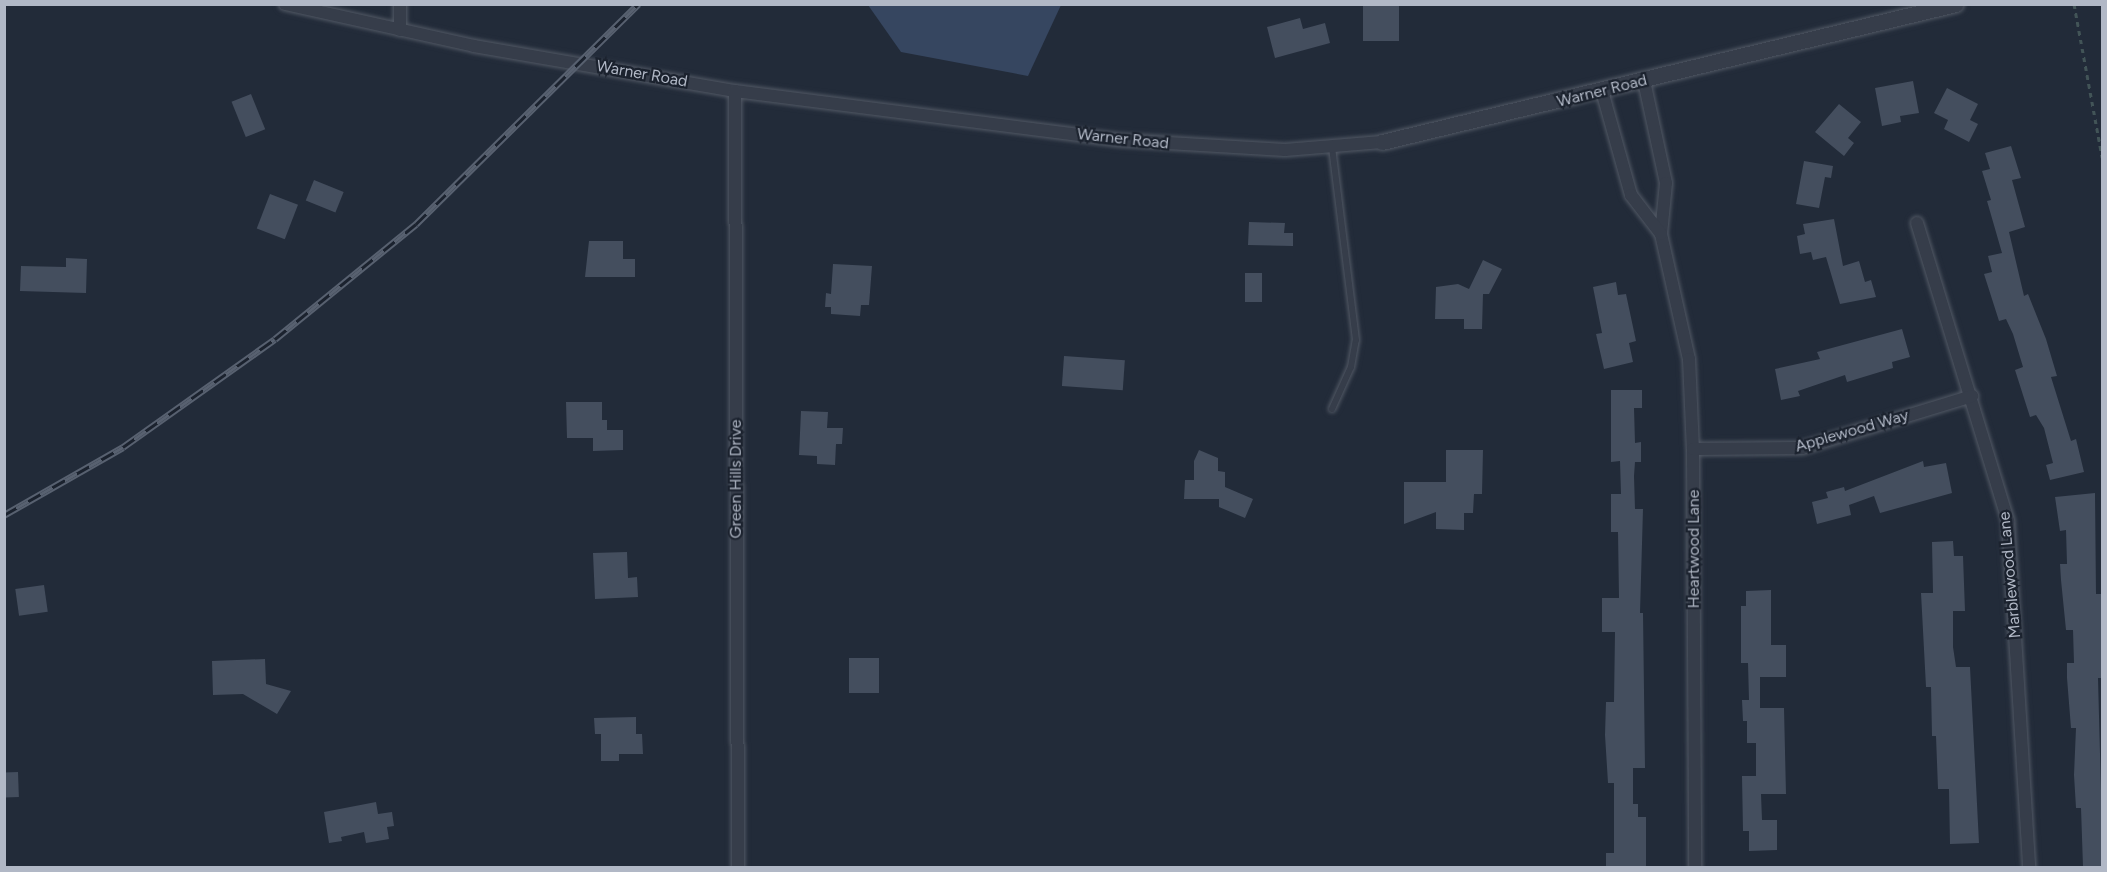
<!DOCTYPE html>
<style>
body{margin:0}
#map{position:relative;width:2107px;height:872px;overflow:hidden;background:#222b39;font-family:Figtree,sans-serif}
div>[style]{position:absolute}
.water>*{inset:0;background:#364660}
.building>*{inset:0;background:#444e5e;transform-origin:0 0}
.path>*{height:3px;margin-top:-1.5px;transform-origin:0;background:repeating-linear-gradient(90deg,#425457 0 4.5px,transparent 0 9px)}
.roads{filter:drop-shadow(0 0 2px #515864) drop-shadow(0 0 2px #515864)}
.service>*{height:6px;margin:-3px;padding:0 3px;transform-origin:3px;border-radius:3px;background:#363d4a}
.minor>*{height:12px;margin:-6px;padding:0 6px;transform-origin:6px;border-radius:6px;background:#363d4a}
.tertiary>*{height:15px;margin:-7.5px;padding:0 7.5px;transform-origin:7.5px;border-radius:7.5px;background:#363d4a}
.rail>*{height:7px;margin-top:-3.5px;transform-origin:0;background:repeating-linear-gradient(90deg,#1b222e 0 14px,#586170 0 28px);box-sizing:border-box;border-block:2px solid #586170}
span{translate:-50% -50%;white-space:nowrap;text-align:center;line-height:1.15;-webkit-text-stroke:4.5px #1b222e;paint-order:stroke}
.street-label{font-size:16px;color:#b1b8c6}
.frame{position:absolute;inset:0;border:6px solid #b1b8c6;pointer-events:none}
</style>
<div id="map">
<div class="water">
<i style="clip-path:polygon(868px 5px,1061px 5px,1028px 76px,901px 52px)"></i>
</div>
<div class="building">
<i style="left:1363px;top:6px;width:36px;height:35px"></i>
<i style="clip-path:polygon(1300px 18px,1303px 29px,1325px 23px,1330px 43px,1275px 58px,1267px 27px)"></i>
<i style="clip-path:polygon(1913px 81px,1919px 113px,1900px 116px,1901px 122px,1882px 126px,1875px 88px)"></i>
<i style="clip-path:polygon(1947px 88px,1978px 104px,1970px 120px,1978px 124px,1969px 142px,1944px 129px,1948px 120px,1934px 113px)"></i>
<i style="left:251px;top:94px;width:38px;height:21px;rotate:68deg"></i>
<i style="clip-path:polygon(1839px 104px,1861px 122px,1848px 138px,1854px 143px,1844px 156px,1815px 132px)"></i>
<i style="clip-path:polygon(2011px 146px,2021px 178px,2012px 180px,2025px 227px,2009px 232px,2024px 296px,2028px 294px,2046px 339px,2057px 376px,2051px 377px,2071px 441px,2076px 439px,2084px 472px,2050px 480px,2046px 465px,2053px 463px,2044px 428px,2036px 415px,2030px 417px,2015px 370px,2023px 367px,2013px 334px,2006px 319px,1999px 321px,1984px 274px,1992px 272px,1988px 256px,2002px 253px,1987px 201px,1991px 200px,1982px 171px,1990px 169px,1985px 153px)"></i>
<i style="clip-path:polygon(1804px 161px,1833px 166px,1831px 178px,1825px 177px,1819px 208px,1796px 204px)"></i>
<i style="left:314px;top:180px;width:32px;height:22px;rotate:22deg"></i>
<i style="left:270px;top:194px;width:30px;height:37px;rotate:21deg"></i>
<i style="clip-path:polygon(1834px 219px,1843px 266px,1859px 261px,1865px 282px,1871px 280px,1876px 297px,1840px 304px,1826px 257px,1813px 260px,1811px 252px,1800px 254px,1797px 236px,1805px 234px,1803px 224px)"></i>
<i style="clip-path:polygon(1249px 222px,1285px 223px,1284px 233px,1293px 233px,1293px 246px,1248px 245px)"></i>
<i style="clip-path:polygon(589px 241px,623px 241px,623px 259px,635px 259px,635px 277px,585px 277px)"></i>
<i style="clip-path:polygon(66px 258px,87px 259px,86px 293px,20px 291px,21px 266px,66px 267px)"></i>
<i style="clip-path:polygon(1483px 260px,1502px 269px,1489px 294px,1483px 294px,1482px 329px,1464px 329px,1464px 319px,1435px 319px,1436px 287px,1458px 284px,1469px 289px)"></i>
<i style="clip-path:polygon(833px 264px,872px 266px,869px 305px,861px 305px,860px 316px,831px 314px,831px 307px,825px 307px,826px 293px,831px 294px)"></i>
<i style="left:1245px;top:273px;width:17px;height:29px"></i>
<i style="clip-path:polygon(1616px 282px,1618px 295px,1626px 294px,1636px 341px,1629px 343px,1633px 362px,1604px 369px,1596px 334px,1602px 333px,1593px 287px)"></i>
<i style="clip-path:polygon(1902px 329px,1910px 357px,1892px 362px,1893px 368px,1847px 382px,1845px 375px,1798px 391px,1800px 396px,1781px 400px,1775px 369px,1820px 359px,1817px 352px)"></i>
<i style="left:1064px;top:356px;width:61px;height:30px;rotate:4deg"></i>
<i style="clip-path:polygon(1611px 390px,1642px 390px,1642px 408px,1634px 408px,1635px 443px,1641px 442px,1641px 462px,1635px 462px,1634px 476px,1635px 509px,1643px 509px,1640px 613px,1643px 613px,1645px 768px,1633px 768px,1633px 804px,1638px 804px,1638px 817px,1646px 817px,1646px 867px,1606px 867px,1606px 853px,1614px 853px,1614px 783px,1608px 783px,1605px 735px,1606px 702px,1614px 702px,1615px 632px,1602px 632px,1602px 598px,1619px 598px,1618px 532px,1611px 532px,1611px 494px,1621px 494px,1620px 461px,1611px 462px)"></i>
<i style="clip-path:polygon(566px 402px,602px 402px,602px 420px,607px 420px,607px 430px,623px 430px,623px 450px,593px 451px,593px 438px,567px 438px)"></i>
<i style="clip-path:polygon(801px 411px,828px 412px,827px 428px,843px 428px,842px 444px,836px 444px,835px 465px,817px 464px,817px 456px,799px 455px)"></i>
<i style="clip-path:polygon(1199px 450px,1218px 458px,1218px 471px,1225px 472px,1225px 487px,1253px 499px,1245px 518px,1219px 507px,1219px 499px,1184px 499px,1185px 480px,1194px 480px,1194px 461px)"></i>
<i style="clip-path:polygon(1446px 450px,1483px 450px,1482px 494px,1474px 494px,1473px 513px,1464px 513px,1464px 530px,1436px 529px,1436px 512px,1404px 524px,1404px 482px,1446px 482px)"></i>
<i style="clip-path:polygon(1923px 461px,1924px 467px,1946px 463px,1952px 493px,1880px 513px,1874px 496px,1849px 505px,1851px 515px,1817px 524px,1812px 502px,1828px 498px,1826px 492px,1844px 487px,1845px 491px)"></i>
<i style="clip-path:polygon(2095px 493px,2096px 594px,2101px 594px,2102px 629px,2102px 678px,2098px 678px,2103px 867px,2083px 867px,2081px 808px,2076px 808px,2074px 775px,2076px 728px,2071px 728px,2067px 678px,2067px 663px,2074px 663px,2073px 630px,2066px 630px,2061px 580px,2060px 564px,2067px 564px,2066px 530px,2060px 531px,2055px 497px)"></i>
<i style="clip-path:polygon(1953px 541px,1954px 556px,1963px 556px,1965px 611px,1953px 611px,1953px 647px,1956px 667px,1970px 667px,1979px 843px,1950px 844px,1949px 789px,1938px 789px,1936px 736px,1932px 736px,1931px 687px,1926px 687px,1921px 593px,1933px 593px,1932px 542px)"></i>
<i style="clip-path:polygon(627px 552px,628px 578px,637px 577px,638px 597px,595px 599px,593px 553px)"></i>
<i style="left:44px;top:585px;width:27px;height:29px;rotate:82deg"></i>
<i style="clip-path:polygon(1771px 590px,1771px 645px,1786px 645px,1786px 677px,1760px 677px,1760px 708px,1784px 708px,1786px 794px,1761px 794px,1762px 820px,1777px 820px,1777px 850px,1749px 851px,1749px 831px,1743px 831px,1742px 776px,1756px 776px,1756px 743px,1747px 743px,1747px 721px,1743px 721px,1742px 700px,1749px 700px,1748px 663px,1741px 663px,1741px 606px,1746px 606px,1746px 591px)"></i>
<i style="left:849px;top:658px;width:30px;height:35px"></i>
<i style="clip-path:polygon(265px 659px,266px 684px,291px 691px,277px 714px,243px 694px,213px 695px,212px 661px)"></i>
<i style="clip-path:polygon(636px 717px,636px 734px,642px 734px,643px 754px,619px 754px,619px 761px,601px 761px,601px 734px,595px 734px,594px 718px)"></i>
<i style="left:18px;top:772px;width:25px;height:14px;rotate:88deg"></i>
<i style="clip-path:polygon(376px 802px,378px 814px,392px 812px,394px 826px,387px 827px,389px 839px,366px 843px,364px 832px,341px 837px,342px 841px,329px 843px,324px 812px)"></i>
</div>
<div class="path">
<i style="left:2074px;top:4px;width:156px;rotate:79.6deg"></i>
</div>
<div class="roads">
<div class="service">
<i style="left:1332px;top:409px;width:46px;rotate:-65.7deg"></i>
<i style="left:1351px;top:367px;width:27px;rotate:-80deg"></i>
<i style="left:1356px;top:340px;width:194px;rotate:-97.1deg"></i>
</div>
<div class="minor">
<i style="left:285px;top:4px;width:194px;rotate:12.5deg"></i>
<i style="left:474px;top:46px;width:265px;rotate:9.8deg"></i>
<i style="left:735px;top:91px;width:386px;rotate:7.3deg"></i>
<i style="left:1118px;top:140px;width:167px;rotate:3.4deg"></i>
<i style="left:1285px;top:150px;width:97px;rotate:-4.7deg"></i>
<i style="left:400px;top:30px;width:26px;rotate:-90deg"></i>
<i style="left:1644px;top:81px;width:104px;rotate:77.8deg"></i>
<i style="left:1666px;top:183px;width:51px;rotate:95.6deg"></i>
<i style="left:1661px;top:234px;width:128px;rotate:77.4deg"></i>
<i style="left:1689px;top:359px;width:90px;rotate:87.5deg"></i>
<i style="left:1693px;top:449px;width:419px;rotate:89.7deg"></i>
<i style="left:735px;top:91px;width:777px;rotate:89.78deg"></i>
<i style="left:1602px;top:91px;width:108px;rotate:74.4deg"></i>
<i style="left:1631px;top:195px;width:49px;rotate:52.4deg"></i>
<i style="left:1917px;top:223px;width:312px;rotate:73deg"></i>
<i style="left:2008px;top:521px;width:348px;rotate:86.5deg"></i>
<i style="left:1693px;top:449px;width:109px;rotate:-0.5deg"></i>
<i style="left:1802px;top:448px;width:178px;rotate:-17deg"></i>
</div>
<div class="tertiary">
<i style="left:1382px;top:142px;width:590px;rotate:-13.52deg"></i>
</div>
</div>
<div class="rail">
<i style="left:4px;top:515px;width:137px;rotate:-29.7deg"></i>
<i style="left:123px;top:447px;width:186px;rotate:-35.4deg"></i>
<i style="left:275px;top:339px;width:182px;rotate:-39.2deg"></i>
<i style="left:416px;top:224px;width:313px;rotate:-44.7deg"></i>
</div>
<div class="street-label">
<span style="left:642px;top:74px;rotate:10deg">Warner Road</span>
<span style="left:1602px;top:91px;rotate:-14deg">Warner Road</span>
<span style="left:1123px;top:139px;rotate:6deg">Warner Road</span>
<span style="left:1852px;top:431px;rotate:-16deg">Applewood Way</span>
<span style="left:736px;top:479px;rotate:-90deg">Green Hills Drive</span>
<span style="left:1694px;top:549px;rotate:-90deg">Heartwood Lane</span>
<span style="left:2010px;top:575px;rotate:-95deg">Marblewood Lane</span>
</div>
<div class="frame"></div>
</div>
